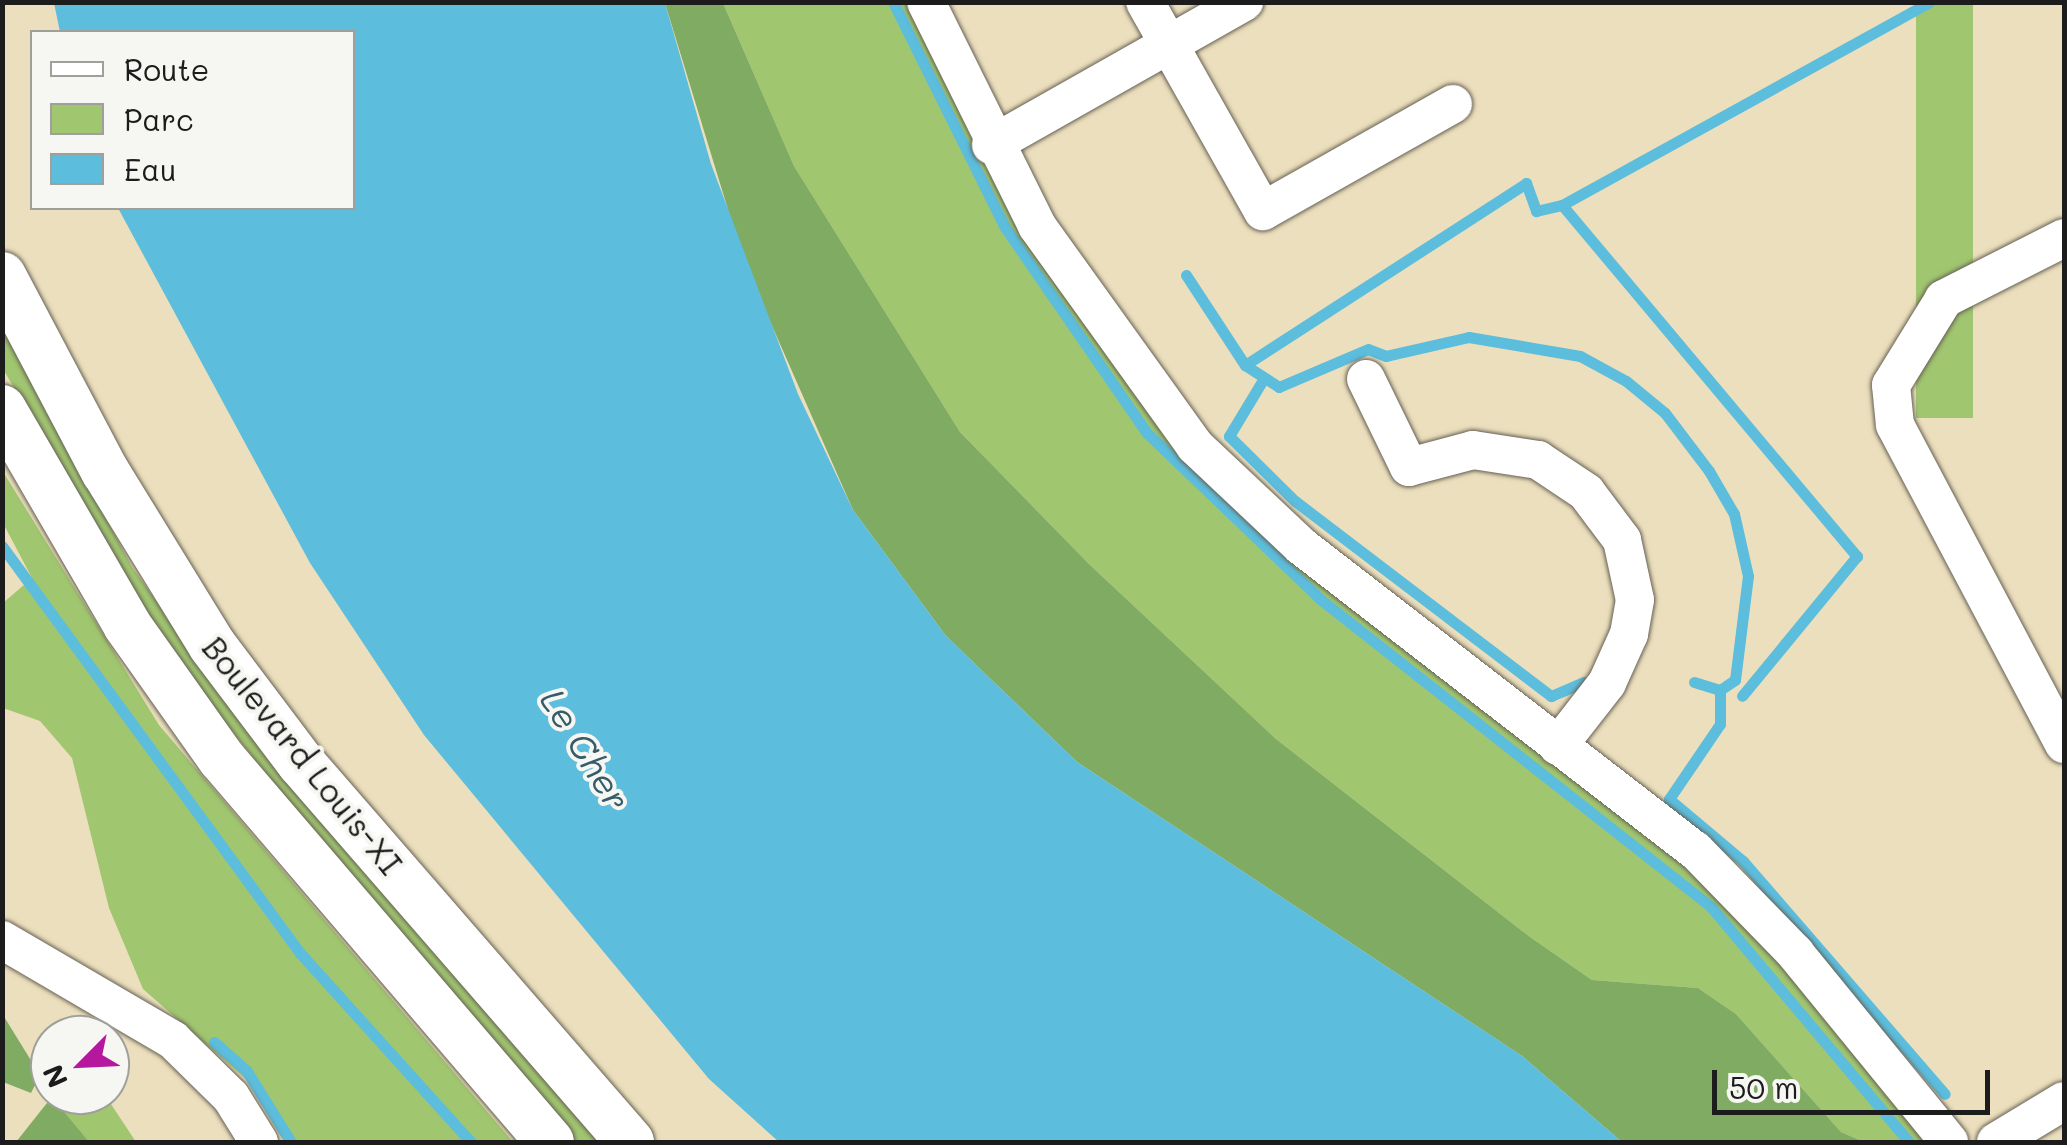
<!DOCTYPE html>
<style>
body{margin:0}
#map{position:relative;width:2067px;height:1145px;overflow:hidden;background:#ecdfbd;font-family:Mali,sans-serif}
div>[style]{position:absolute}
.green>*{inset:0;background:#a1c670;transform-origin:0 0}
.forest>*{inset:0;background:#80ab62}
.water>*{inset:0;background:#5dbddc}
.stream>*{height:11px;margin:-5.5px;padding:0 5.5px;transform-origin:5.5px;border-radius:5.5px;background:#5dbddc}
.roads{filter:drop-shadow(0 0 2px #656054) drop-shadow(0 0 2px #656054)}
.minor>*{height:38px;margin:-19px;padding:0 19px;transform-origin:19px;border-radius:19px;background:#fff}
.major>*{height:48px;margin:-24px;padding:0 24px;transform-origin:24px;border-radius:24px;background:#fff}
span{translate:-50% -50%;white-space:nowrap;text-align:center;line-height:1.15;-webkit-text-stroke:8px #f6f6f2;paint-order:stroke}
.street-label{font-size:32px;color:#1c1c1c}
.water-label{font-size:35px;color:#365c69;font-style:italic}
.frame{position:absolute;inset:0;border:5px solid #1c1c1c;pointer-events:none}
.legend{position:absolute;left:30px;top:30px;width:325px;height:180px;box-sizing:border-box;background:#f6f6f2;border:2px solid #9f9f9c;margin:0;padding:12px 18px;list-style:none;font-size:30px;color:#1c1c1c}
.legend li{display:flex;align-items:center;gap:20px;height:50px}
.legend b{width:50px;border:2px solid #9f9f9c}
.north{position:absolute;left:30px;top:1015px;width:100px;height:100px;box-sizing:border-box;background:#f6f6f2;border:2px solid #9f9f9c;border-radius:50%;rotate:246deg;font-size:28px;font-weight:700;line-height:40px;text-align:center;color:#1c1c1c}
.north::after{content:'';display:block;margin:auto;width:35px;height:45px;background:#b5179e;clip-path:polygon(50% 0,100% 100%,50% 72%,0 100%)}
.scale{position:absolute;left:1712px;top:1070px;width:278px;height:45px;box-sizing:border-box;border:5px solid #1c1c1c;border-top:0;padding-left:12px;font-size:30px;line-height:35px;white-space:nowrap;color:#1c1c1c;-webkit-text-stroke:8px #f6f6f2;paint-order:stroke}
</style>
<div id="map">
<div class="green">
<i style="clip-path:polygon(723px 3px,908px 3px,986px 168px,1164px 428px,1679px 853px,1745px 918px,1932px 1142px,1864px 1142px,1841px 1132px,1736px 1014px,1698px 988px,1592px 980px,1530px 937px,1276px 739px,1089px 564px,960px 432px,794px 166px)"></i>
<i style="left:1916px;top:3px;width:57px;height:415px"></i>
<i style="clip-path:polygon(2px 325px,132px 567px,259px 746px,598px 1142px,575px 1142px,468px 1022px,175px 661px,3px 369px)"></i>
<i style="clip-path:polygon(2px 470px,159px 725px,513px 1142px,284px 1142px,248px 1081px,143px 989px,109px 908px,72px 758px,40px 721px,3px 708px,3px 603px,32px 578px,3px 523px)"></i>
<i style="clip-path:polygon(51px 1095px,105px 1095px,136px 1142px,89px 1142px,47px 1103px)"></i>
</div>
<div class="forest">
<i style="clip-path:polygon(665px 3px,723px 3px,794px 166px,960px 432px,1089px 564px,1276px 739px,1530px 937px,1592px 980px,1698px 988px,1736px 1014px,1841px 1132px,1864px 1142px,1622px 1142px,1522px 1056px,1077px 762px,946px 636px,853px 510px,744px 262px)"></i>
<i style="clip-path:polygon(3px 1015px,40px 1075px,31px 1093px,3px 1082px)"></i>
<i style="clip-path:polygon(47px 1103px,65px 1113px,89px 1142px,16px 1142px)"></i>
</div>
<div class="water">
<i style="clip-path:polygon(54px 3px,665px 3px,711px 164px,798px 394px,853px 510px,946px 636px,1077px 762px,1522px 1056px,1622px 1142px,779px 1142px,709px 1079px,424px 735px,310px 563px,118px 208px,352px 208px,352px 32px,60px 32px)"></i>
</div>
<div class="stream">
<i style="left:893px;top:2px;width:250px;rotate:63.6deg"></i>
<i style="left:1004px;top:226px;width:252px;rotate:55.4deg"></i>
<i style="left:1147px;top:433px;width:240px;rotate:43.8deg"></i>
<i style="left:1320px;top:599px;width:498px;rotate:38.2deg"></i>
<i style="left:1711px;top:907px;width:307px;rotate:49.9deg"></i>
<i style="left:1562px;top:205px;width:459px;rotate:50deg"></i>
<i style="left:1857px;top:556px;width:181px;rotate:129.4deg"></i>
<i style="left:1186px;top:275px;width:108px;rotate:56.8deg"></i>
<i style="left:1261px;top:383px;width:62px;rotate:121.1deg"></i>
<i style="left:1229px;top:436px;width:93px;rotate:44.6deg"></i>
<i style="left:1295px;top:501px;width:322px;rotate:37.3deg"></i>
<i style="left:1551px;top:696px;width:36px;rotate:-23deg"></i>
<i style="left:2px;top:546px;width:504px;rotate:53.79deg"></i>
<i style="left:300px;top:953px;width:255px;rotate:47.9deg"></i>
<i style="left:1694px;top:682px;width:27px;rotate:17deg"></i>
<i style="left:1720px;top:690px;width:18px;rotate:-34deg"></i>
<i style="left:1735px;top:680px;width:105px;rotate:-82.9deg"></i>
<i style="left:1748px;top:576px;width:64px;rotate:-102.7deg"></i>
<i style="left:1734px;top:514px;width:50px;rotate:-120.2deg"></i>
<i style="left:1709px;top:471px;width:73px;rotate:-127.2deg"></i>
<i style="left:1665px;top:413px;width:50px;rotate:-140.6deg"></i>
<i style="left:1626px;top:381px;width:52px;rotate:-151.5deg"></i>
<i style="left:1580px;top:356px;width:113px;rotate:-170.3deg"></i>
<i style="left:1469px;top:337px;width:85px;rotate:167.1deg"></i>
<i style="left:1386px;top:356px;width:19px;rotate:-159deg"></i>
<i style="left:1368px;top:349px;width:97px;rotate:156.9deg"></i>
<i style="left:1279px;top:387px;width:40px;rotate:-147.1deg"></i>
<i style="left:1245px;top:365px;width:335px;rotate:-32.9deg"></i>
<i style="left:1526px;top:183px;width:30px;rotate:70deg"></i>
<i style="left:1536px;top:211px;width:27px;rotate:-13deg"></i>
<i style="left:1562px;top:205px;width:419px;rotate:-28.9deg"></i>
<i style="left:1720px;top:690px;width:34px;rotate:90deg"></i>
<i style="left:1720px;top:724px;width:91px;rotate:124.2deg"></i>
<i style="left:1669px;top:799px;width:97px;rotate:40deg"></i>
<i style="left:1743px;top:861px;width:308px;rotate:49.1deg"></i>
<i style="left:214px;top:1042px;width:43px;rotate:41.2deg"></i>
<i style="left:246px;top:1070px;width:85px;rotate:58deg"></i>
</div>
<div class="roads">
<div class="minor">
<i style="left:926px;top:2px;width:250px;rotate:63.6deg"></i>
<i style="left:1037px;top:226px;width:271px;rotate:54.3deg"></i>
<i style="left:1195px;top:446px;width:146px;rotate:43.3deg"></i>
<i style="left:1301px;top:546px;width:498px;rotate:37.7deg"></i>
<i style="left:1695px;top:850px;width:144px;rotate:45.8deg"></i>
<i style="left:1795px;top:953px;width:244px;rotate:50.8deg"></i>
<i style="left:1145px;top:2px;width:240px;rotate:60.6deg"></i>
<i style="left:1263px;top:211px;width:218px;rotate:-29.4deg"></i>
<i style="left:991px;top:145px;width:291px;rotate:-29.5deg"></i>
<i style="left:2064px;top:238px;width:135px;rotate:153.1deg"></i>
<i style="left:1944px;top:299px;width:101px;rotate:121.6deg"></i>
<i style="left:1891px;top:385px;width:40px;rotate:84.3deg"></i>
<i style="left:1895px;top:425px;width:361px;rotate:62.1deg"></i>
<i style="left:1366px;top:379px;width:98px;rotate:64deg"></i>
<i style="left:1409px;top:467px;width:66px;rotate:-14.9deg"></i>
<i style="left:1473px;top:450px;width:66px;rotate:8.7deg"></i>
<i style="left:1538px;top:460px;width:58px;rotate:33.7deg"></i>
<i style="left:1586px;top:492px;width:60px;rotate:53.1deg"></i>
<i style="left:1622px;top:540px;width:61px;rotate:77.8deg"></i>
<i style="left:1635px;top:600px;width:35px;rotate:100deg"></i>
<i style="left:1629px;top:634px;width:54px;rotate:114.2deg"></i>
<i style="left:1607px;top:683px;width:80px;rotate:127.9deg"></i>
<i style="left:2px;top:940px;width:198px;rotate:30.3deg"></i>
<i style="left:173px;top:1040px;width:81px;rotate:44.5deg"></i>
<i style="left:231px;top:1097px;width:53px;rotate:58.1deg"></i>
<i style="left:1996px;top:1142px;width:79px;rotate:-31.1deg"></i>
</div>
<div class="major">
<i style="left:2px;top:276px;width:221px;rotate:62.2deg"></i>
<i style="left:105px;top:471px;width:204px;rotate:58.4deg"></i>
<i style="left:212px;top:645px;width:148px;rotate:53deg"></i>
<i style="left:301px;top:763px;width:502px;rotate:49.04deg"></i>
<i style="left:2px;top:409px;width:250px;rotate:59.9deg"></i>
<i style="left:127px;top:625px;width:164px;rotate:54.7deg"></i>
<i style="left:222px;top:759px;width:504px;rotate:49.42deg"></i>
</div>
</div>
<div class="street-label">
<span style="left:303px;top:755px;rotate:51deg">Boulevard Louis-XI</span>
</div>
<div class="water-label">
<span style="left:586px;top:749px;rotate:58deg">Le Cher</span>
</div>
<div class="frame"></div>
<ul class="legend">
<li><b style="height:12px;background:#fff"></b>Route</li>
<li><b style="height:28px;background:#a1c670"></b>Parc</li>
<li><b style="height:28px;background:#5dbddc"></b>Eau</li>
</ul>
<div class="north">N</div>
<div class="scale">50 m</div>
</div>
